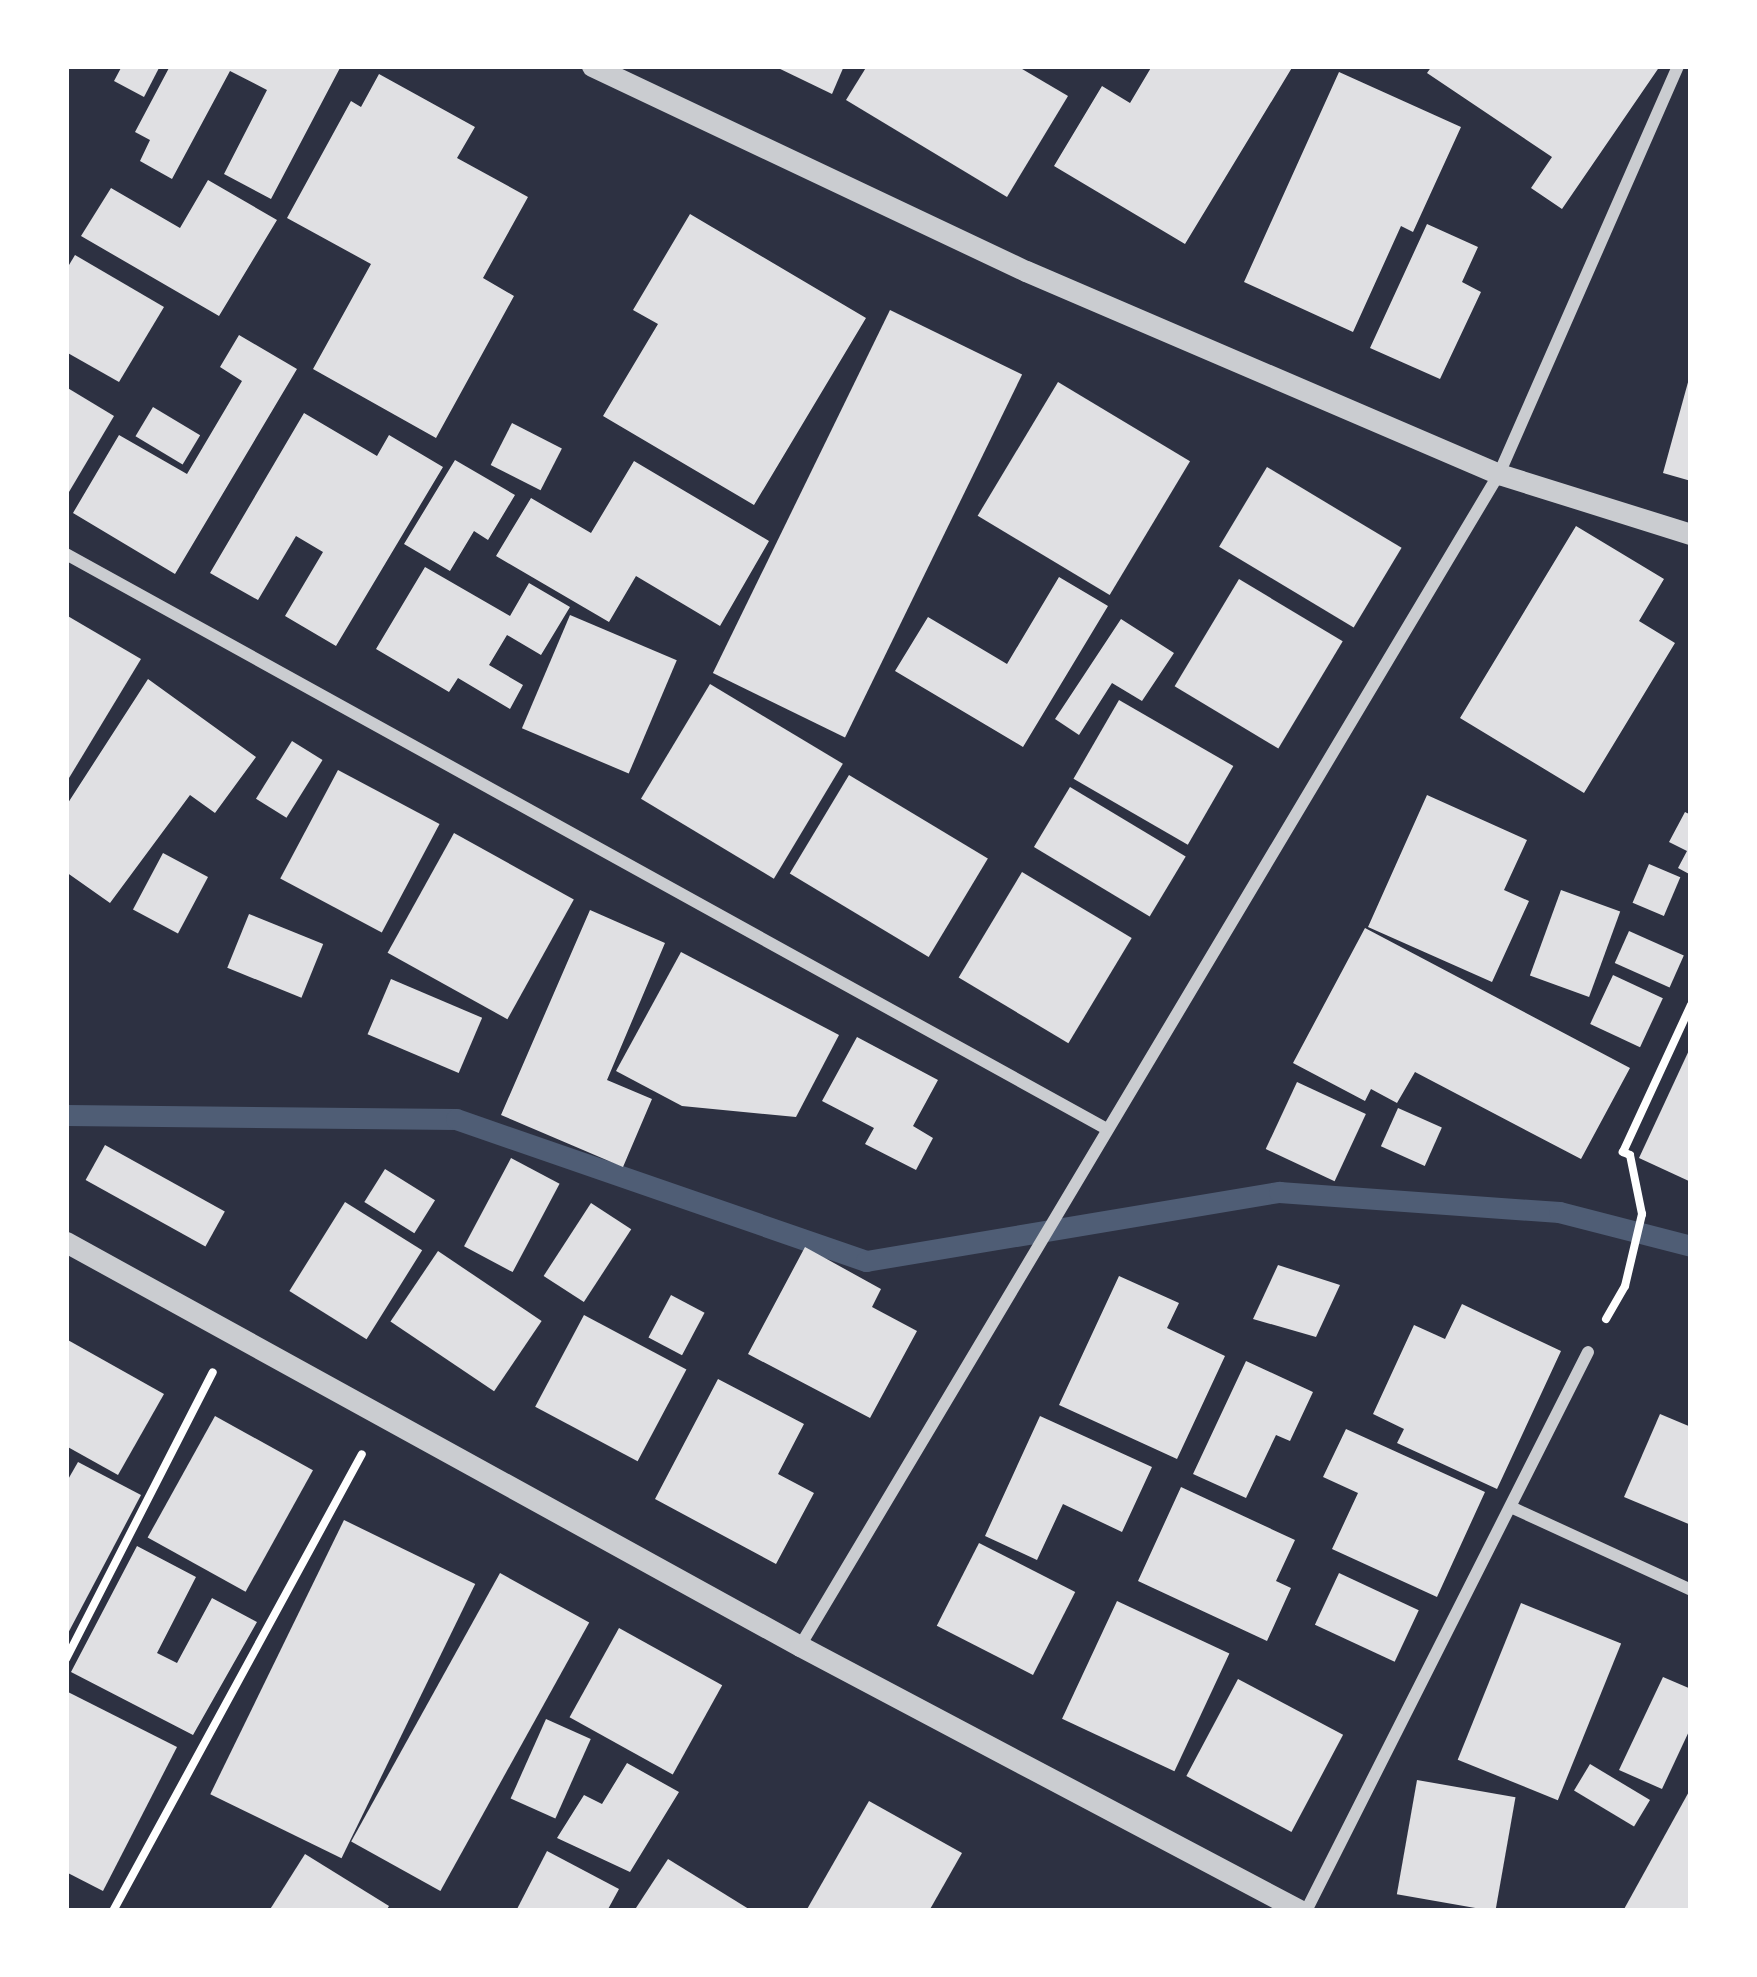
<!DOCTYPE html>
<style>
body{margin:0}
#map{position:relative;width:1757px;height:1977px;overflow:hidden;background:#2d3142;font-family:Manrope,sans-serif}
div>[style]{position:absolute}
.stream>*{height:21px;margin:-10.5px;padding:0 10.5px;transform-origin:10.5px;border-radius:10.5px;background:#4f5d75}
.building>*{inset:0;background:#e0e0e3;transform-origin:0 0}
.path>*{height:8px;margin:-4px;padding:0 4px;transform-origin:4px;border-radius:4px;background:#fff}
.minor>*{height:12px;margin:-6px;padding:0 6px;transform-origin:6px;border-radius:6px;background:#caccd0}
.tertiary>*{height:21px;margin:-10.5px;padding:0 10.5px;transform-origin:10.5px;border-radius:10.5px;background:#caccd0}
span{translate:-50% -50%;white-space:nowrap;text-align:center;line-height:1.15;-webkit-text-stroke:9px #fff;paint-order:stroke}
.frame{position:absolute;inset:0;border:69px solid #fff;pointer-events:none}
</style>
<div id="map">
<div class="stream">
<i style="left:66px;top:1115px;width:390px;rotate:0.6deg"></i>
<i style="left:456px;top:1119px;width:434px;rotate:19.1deg"></i>
<i style="left:866px;top:1261px;width:419px;rotate:-9.5deg"></i>
<i style="left:1279px;top:1192px;width:281px;rotate:4.1deg"></i>
<i style="left:1559px;top:1212px;width:136px;rotate:14.4deg"></i>
</div>
<div class="building">
<i style="clip-path:polygon(122px 66px,160px 66px,144px 97px,114px 81px)"></i>
<i style="clip-path:polygon(170px 66px,341px 66px,271px 199px,224px 174px,267px 90px,230px 71px,172px 179px,140px 161px,150px 140px,135px 132px)"></i>
<i style="clip-path:polygon(774px 66px,844px 66px,832px 94px)"></i>
<i style="clip-path:polygon(867px 66px,1017px 66px,1068px 96px,1007px 197px,846px 100px)"></i>
<i style="clip-path:polygon(1152px 66px,1293px 66px,1185px 244px,1054px 166px,1102px 86px,1130px 103px)"></i>
<i style="clip-path:polygon(1432px 66px,1660px 66px,1562px 209px,1531px 188px,1552px 157px,1427px 73px)"></i>
<i style="clip-path:polygon(1339px 72px,1461px 127px,1413px 232px,1401px 226px,1353px 332px,1244px 282px)"></i>
<i style="clip-path:polygon(379px 74px,475px 127px,457px 158px,528px 197px,483px 278px,514px 296px,436px 438px,313px 369px,371px 264px,287px 218px,351px 101px,361px 107px)"></i>
<i style="clip-path:polygon(208px 180px,277px 220px,219px 316px,81px 236px,111px 188px,180px 228px)"></i>
<i style="clip-path:polygon(690px 214px,866px 318px,754px 505px,603px 416px,658px 324px,633px 310px)"></i>
<i style="clip-path:polygon(1427px 224px,1478px 247px,1462px 282px,1481px 292px,1440px 379px,1370px 348px)"></i>
<i style="clip-path:polygon(75px 255px,164px 307px,119px 382px,66px 352px,66px 270px)"></i>
<i style="left:890px;top:310px;width:147px;height:404px;rotate:26deg"></i>
<i style="clip-path:polygon(239px 335px,297px 369px,175px 574px,73px 513px,119px 435px,187px 474px,242px 381px,220px 367px)"></i>
<i style="clip-path:polygon(1690px 375px,1691px 375px,1691px 481px,1663px 473px)"></i>
<i style="left:1058px;top:382px;width:154px;height:156px;rotate:31deg"></i>
<i style="clip-path:polygon(66px 387px,114px 416px,66px 497px)"></i>
<i style="left:153px;top:407px;width:55px;height:34px;rotate:31deg"></i>
<i style="clip-path:polygon(304px 413px,377px 456px,389px 435px,443px 467px,336px 646px,285px 616px,323px 552px,296px 536px,258px 600px,210px 573px)"></i>
<i style="left:512px;top:423px;width:56px;height:47px;rotate:27deg"></i>
<i style="clip-path:polygon(455px 460px,515px 495px,488px 540px,474px 531px,450px 571px,404px 544px)"></i>
<i style="clip-path:polygon(634px 461px,769px 541px,720px 626px,636px 576px,609px 622px,496px 556px,531px 498px,591px 533px)"></i>
<i style="left:1267px;top:467px;width:157px;height:93px;rotate:31deg"></i>
<i style="clip-path:polygon(1576px 526px,1664px 579px,1639px 621px,1675px 643px,1584px 793px,1460px 718px)"></i>
<i style="clip-path:polygon(425px 567px,510px 616px,529px 583px,570px 607px,541px 655px,507px 635px,489px 665px,523px 685px,510px 709px,458px 678px,449px 692px,376px 649px)"></i>
<i style="clip-path:polygon(1059px 577px,1108px 606px,1023px 747px,895px 671px,928px 617px,1007px 664px)"></i>
<i style="left:1239px;top:579px;width:121px;height:125px;rotate:31deg"></i>
<i style="clip-path:polygon(66px 615px,141px 659px,66px 783px)"></i>
<i style="left:570px;top:615px;width:116px;height:123px;rotate:23deg"></i>
<i style="clip-path:polygon(1121px 619px,1174px 653px,1142px 701px,1112px 683px,1079px 735px,1055px 719px)"></i>
<i style="clip-path:polygon(148px 679px,256px 757px,215px 813px,190px 795px,110px 903px,66px 872px,66px 806px)"></i>
<i style="left:710px;top:684px;width:155px;height:134px;rotate:31deg"></i>
<i style="left:1119px;top:700px;width:132px;height:91px;rotate:30deg"></i>
<i style="left:292px;top:741px;width:36px;height:68px;rotate:32deg"></i>
<i style="left:338px;top:770px;width:115px;height:123px;rotate:28deg"></i>
<i style="left:849px;top:775px;width:162px;height:115px;rotate:31deg"></i>
<i style="left:1070px;top:787px;width:135px;height:70px;rotate:31deg"></i>
<i style="clip-path:polygon(1427px 795px,1527px 840px,1504px 890px,1529px 901px,1492px 982px,1368px 927px)"></i>
<i style="clip-path:polygon(1685px 812px,1691px 815px,1691px 875px,1678px 868px,1687px 851px,1669px 842px)"></i>
<i style="left:454px;top:833px;width:137px;height:137px;rotate:29deg"></i>
<i style="left:163px;top:853px;width:51px;height:64px;rotate:28deg"></i>
<i style="left:1649px;top:864px;width:34px;height:42px;rotate:23deg"></i>
<i style="left:1022px;top:872px;width:128px;height:123px;rotate:31deg"></i>
<i style="left:1561px;top:890px;width:63px;height:91px;rotate:20deg"></i>
<i style="clip-path:polygon(590px 910px,665px 943px,607px 1080px,652px 1099px,623px 1167px,501px 1115px)"></i>
<i style="left:249px;top:914px;width:80px;height:58px;rotate:22deg"></i>
<i style="clip-path:polygon(1365px 928px,1630px 1068px,1581px 1159px,1415px 1072px,1397px 1103px,1371px 1089px,1365px 1101px,1293px 1063px)"></i>
<i style="left:1629px;top:931px;width:60px;height:35px;rotate:24deg"></i>
<i style="clip-path:polygon(681px 952px,839px 1035px,796px 1117px,682px 1106px,616px 1071px)"></i>
<i style="left:1613px;top:975px;width:55px;height:54px;rotate:25deg"></i>
<i style="left:391px;top:979px;width:99px;height:60px;rotate:23deg"></i>
<i style="clip-path:polygon(857px 1037px,938px 1080px,913px 1126px,933px 1138px,916px 1170px,865px 1144px,874px 1128px,822px 1101px)"></i>
<i style="clip-path:polygon(1691px 1046px,1691px 1182px,1639px 1158px)"></i>
<i style="left:1297px;top:1082px;width:76px;height:74px;rotate:25deg"></i>
<i style="left:1398px;top:1108px;width:48px;height:42px;rotate:24deg"></i>
<i style="left:105px;top:1145px;width:137px;height:40px;rotate:29deg"></i>
<i style="left:511px;top:1158px;width:55px;height:100px;rotate:28deg"></i>
<i style="left:385px;top:1169px;width:59px;height:39px;rotate:32deg"></i>
<i style="left:345px;top:1202px;width:91px;height:105px;rotate:32deg"></i>
<i style="left:591px;top:1203px;width:48px;height:87px;rotate:33deg"></i>
<i style="clip-path:polygon(805px 1247px,881px 1289px,872px 1307px,917px 1331px,870px 1418px,748px 1354px)"></i>
<i style="left:438px;top:1251px;width:125px;height:85px;rotate:34deg"></i>
<i style="clip-path:polygon(1278px 1265px,1340px 1285px,1316px 1337px,1253px 1319px)"></i>
<i style="clip-path:polygon(1119px 1276px,1179px 1303px,1167px 1328px,1225px 1356px,1177px 1459px,1059px 1405px)"></i>
<i style="left:671px;top:1295px;width:38px;height:48px;rotate:28deg"></i>
<i style="clip-path:polygon(1462px 1304px,1561px 1351px,1497px 1489px,1397px 1443px,1404px 1429px,1373px 1414px,1414px 1325px,1445px 1339px)"></i>
<i style="left:584px;top:1315px;width:116px;height:104px;rotate:28deg"></i>
<i style="clip-path:polygon(66px 1339px,164px 1394px,118px 1475px,66px 1446px)"></i>
<i style="clip-path:polygon(1246px 1361px,1313px 1392px,1290px 1441px,1276px 1435px,1246px 1498px,1193px 1474px)"></i>
<i style="clip-path:polygon(718px 1379px,804px 1424px,778px 1474px,814px 1493px,776px 1564px,655px 1499px)"></i>
<i style="clip-path:polygon(1660px 1414px,1691px 1427px,1691px 1525px,1624px 1497px)"></i>
<i style="left:215px;top:1416px;width:112px;height:139px;rotate:29deg"></i>
<i style="clip-path:polygon(1040px 1416px,1152px 1467px,1122px 1532px,1063px 1504px,1037px 1560px,985px 1536px)"></i>
<i style="clip-path:polygon(1346px 1429px,1485px 1492px,1437px 1597px,1332px 1549px,1358px 1493px,1323px 1477px)"></i>
<i style="clip-path:polygon(78px 1462px,141px 1495px,66px 1637px,66px 1483px)"></i>
<i style="clip-path:polygon(1181px 1487px,1295px 1540px,1276px 1581px,1291px 1588px,1267px 1641px,1138px 1581px)"></i>
<i style="left:344px;top:1520px;width:146px;height:305px;rotate:26deg"></i>
<i style="left:979px;top:1543px;width:108px;height:93px;rotate:27deg"></i>
<i style="clip-path:polygon(137px 1546px,196px 1577px,157px 1653px,177px 1663px,212px 1598px,257px 1622px,193px 1735px,71px 1672px)"></i>
<i style="left:500px;top:1573px;width:102px;height:307px;rotate:29deg"></i>
<i style="left:1339px;top:1573px;width:88px;height:57px;rotate:25deg"></i>
<i style="left:1117px;top:1601px;width:124px;height:130px;rotate:25deg"></i>
<i style="left:1521px;top:1603px;width:108px;height:169px;rotate:22deg"></i>
<i style="left:619px;top:1628px;width:118px;height:102px;rotate:29deg"></i>
<i style="clip-path:polygon(1663px 1677px,1691px 1689px,1691px 1727px,1662px 1789px,1619px 1770px)"></i>
<i style="left:1238px;top:1679px;width:119px;height:110px;rotate:28deg"></i>
<i style="clip-path:polygon(66px 1691px,177px 1747px,103px 1891px,66px 1872px)"></i>
<i style="left:546px;top:1719px;width:49px;height:87px;rotate:24deg"></i>
<i style="clip-path:polygon(627px 1763px,679px 1792px,630px 1872px,557px 1838px,584px 1795px,602px 1804px)"></i>
<i style="left:1590px;top:1764px;width:70px;height:31px;rotate:31deg"></i>
<i style="left:1417px;top:1780px;width:100px;height:116px;rotate:10deg"></i>
<i style="clip-path:polygon(1691px 1788px,1691px 1911px,1623px 1911px)"></i>
<i style="clip-path:polygon(869px 1801px,962px 1853px,929px 1911px,806px 1911px)"></i>
<i style="clip-path:polygon(547px 1851px,619px 1889px,607px 1911px,516px 1911px)"></i>
<i style="clip-path:polygon(305px 1854px,389px 1906px,386px 1911px,269px 1911px)"></i>
<i style="clip-path:polygon(668px 1859px,752px 1911px,634px 1911px)"></i>
</div>
<div class="path">
<i style="left:1606px;top:1319px;width:38px;rotate:-60deg"></i>
<i style="left:1625px;top:1286px;width:74px;rotate:-76.7deg"></i>
<i style="left:1642px;top:1214px;width:60px;rotate:-101.5deg"></i>
<i style="left:1630px;top:1155px;width:8px;rotate:-157deg"></i>
<i style="left:1623px;top:1152px;width:162px;rotate:-65.2deg"></i>
<i style="left:66px;top:1659px;width:322px;rotate:-62.9deg"></i>
<i style="left:113px;top:1911px;width:520px;rotate:-61.42deg"></i>
</div>
<div class="minor">
<i style="left:66px;top:554px;width:1187px;rotate:28.92deg"></i>
<i style="left:1513px;top:1508px;width:196px;rotate:24.7deg"></i>
<i style="left:800px;top:1646px;width:1365px;rotate:-59.19deg"></i>
<i style="left:1499px;top:474px;width:446px;rotate:-66.3deg"></i>
<i style="left:1306px;top:1911px;width:626px;rotate:-63.23deg"></i>
</div>
<div class="tertiary">
<i style="left:592px;top:66px;width:480px;rotate:25.3deg"></i>
<i style="left:1026px;top:271px;width:515px;rotate:23.23deg"></i>
<i style="left:1499px;top:474px;width:201px;rotate:17.4deg"></i>
<i style="left:66px;top:1242px;width:838px;rotate:28.83deg"></i>
<i style="left:800px;top:1646px;width:567px;rotate:27.88deg"></i>
</div>
<div class="frame"></div>
</div>
